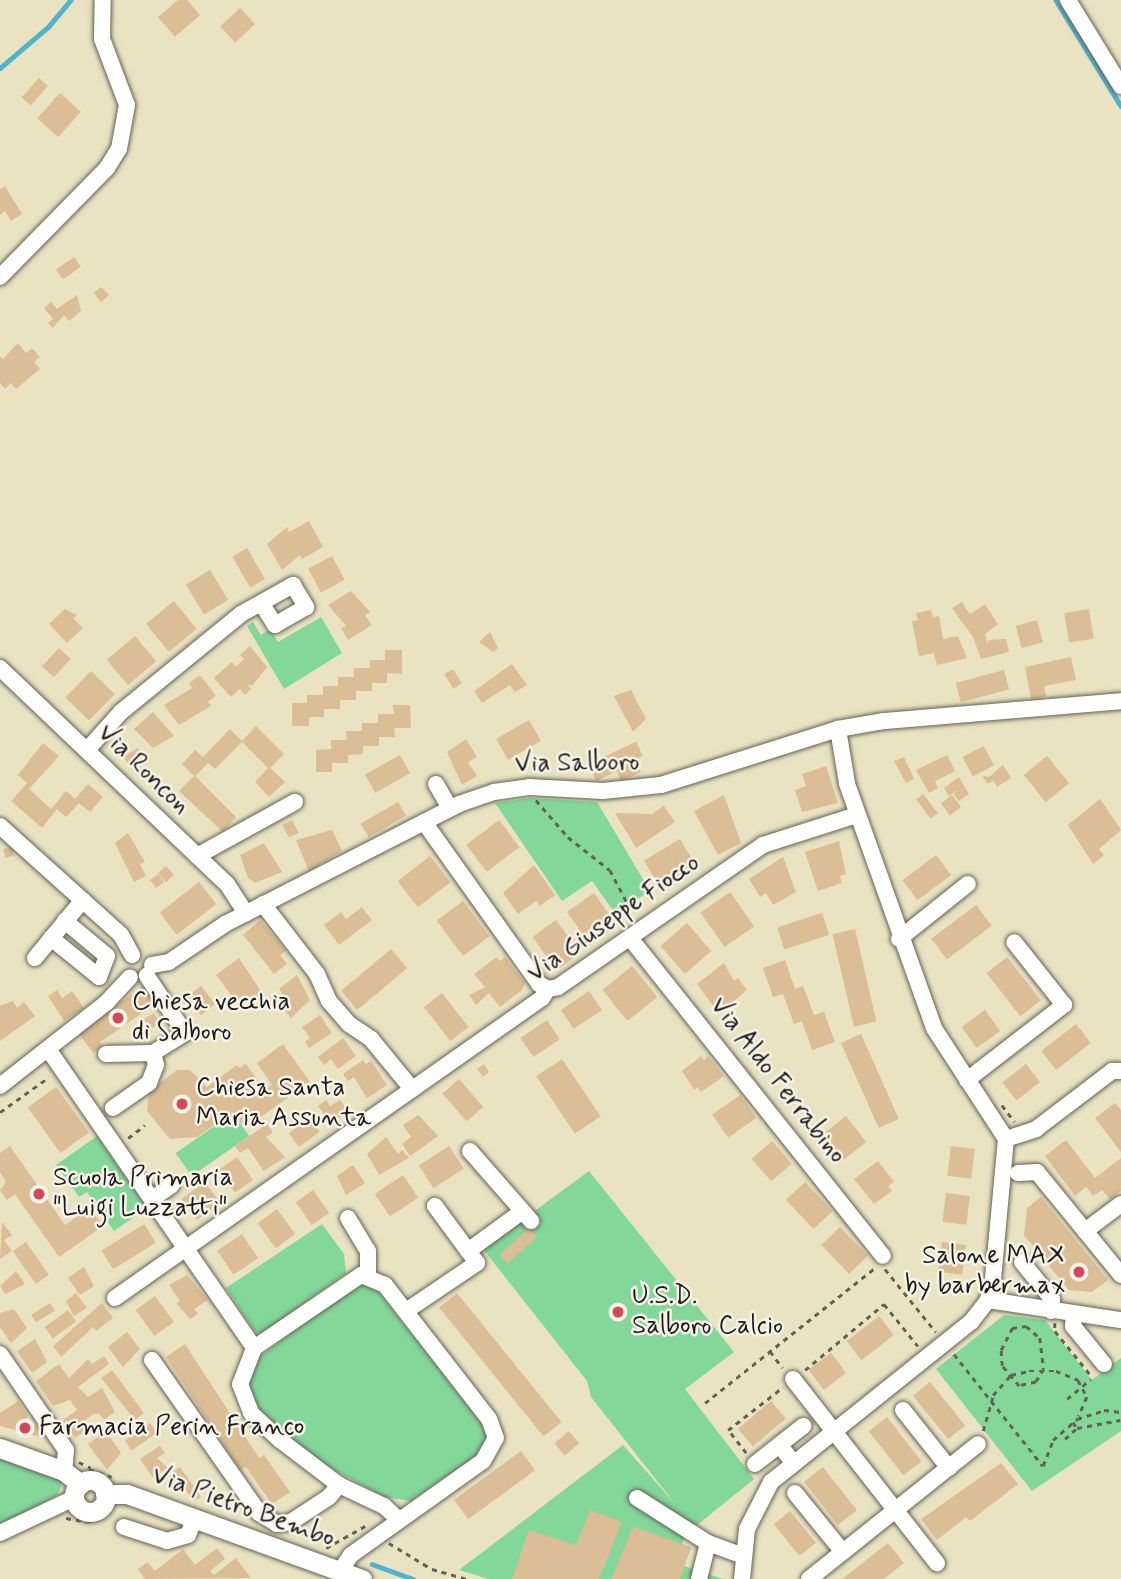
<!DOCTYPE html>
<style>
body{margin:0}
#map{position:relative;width:1121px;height:1579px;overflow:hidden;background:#e9e3c2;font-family:Mynerve,sans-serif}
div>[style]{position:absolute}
.green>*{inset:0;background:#83d799;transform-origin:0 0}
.stream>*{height:4.5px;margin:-2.25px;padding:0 2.25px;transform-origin:2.25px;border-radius:2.25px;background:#50b2cf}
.building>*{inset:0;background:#dbbd96;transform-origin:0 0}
.path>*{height:2.5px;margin-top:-1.25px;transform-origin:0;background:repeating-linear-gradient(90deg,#646256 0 5px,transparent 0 10px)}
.roads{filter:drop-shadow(0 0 2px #646256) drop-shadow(0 0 2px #646256)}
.minor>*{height:16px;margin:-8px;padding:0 8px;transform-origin:8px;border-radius:8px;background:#fff}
.major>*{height:19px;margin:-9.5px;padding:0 9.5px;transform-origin:9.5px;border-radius:9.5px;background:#fff}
.major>.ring{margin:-9.5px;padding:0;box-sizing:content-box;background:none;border:19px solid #fff;border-radius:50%}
.dots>*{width:19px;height:19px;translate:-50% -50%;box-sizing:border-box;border:4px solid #f7f3e8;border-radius:50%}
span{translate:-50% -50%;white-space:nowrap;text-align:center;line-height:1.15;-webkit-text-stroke:5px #f7f3e8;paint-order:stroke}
.street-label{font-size:26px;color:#1c1c1c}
.poi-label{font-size:26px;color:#1c1c1c}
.left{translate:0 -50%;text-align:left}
.right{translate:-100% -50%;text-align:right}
</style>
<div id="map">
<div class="green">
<i style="clip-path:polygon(321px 617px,342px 653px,284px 689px,247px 626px,253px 622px,261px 635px,270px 629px,278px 642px)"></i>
<i style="clip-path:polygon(530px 798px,597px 802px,650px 891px,615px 913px,592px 881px,562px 901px,495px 803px)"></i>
<i style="left:233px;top:1113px;width:28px;height:70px;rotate:55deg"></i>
<i style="clip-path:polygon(97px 1136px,147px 1208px,114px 1231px,87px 1192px,79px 1197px,56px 1165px)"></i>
<i style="clip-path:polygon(589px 1171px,734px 1352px,685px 1389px,754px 1479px,696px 1526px,690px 1524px,682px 1544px,691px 1548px,684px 1566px,723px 1579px,489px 1579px,459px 1570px,623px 1445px,676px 1505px,591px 1397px,587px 1381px,483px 1249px)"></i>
<i style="clip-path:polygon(322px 1224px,344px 1254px,346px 1273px,263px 1333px,255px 1332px,226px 1288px)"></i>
<i style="clip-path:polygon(365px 1284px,377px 1290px,482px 1424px,487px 1439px,479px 1454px,411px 1501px,385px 1497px,317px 1461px,257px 1408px,249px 1386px,258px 1358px,350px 1289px)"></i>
<i style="clip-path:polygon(1004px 1315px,1045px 1320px,1092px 1380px,1121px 1358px,1121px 1431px,1032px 1491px,936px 1369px)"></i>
<i style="clip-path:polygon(0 1455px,60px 1478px,62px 1484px,57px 1495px,0 1527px)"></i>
</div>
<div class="stream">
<i style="left:1056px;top:0;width:124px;rotate:58.5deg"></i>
<i style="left:0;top:68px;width:63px;rotate:-40.5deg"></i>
<i style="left:48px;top:27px;width:35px;rotate:-50deg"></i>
<i style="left:372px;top:1564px;width:44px;rotate:20.1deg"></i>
</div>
<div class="building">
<i style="clip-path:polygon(178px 0,187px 0,200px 15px,175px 37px,158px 17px)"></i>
<i style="left:240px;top:8px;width:22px;height:27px;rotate:47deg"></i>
<i style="left:39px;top:78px;width:12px;height:26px;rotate:42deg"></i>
<i style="left:60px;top:93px;width:28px;height:34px;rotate:42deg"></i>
<i style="clip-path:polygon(5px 186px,22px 214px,11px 221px,5px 211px,0 215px,0 189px)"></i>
<i style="left:74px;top:257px;width:12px;height:22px;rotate:55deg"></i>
<i style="clip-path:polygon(101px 287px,109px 295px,101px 302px,94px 293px)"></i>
<i style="clip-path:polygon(77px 295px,81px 311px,69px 321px,64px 315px,53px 328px,48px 323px,53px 319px,44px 308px,51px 302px,57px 309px)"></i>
<i style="clip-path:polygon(18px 343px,26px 353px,32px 348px,40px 357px,34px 362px,40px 369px,16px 389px,11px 383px,5px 389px,0 383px,0 356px,3px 359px)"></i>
<i style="clip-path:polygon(309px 521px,323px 547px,302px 559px,300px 555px,282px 570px,267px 544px,287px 527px,289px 532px)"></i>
<i style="left:247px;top:548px;width:36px;height:17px;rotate:60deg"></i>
<i style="left:332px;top:556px;width:27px;height:27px;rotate:62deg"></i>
<i style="left:210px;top:570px;width:35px;height:28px;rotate:59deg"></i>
<i style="clip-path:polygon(351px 591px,370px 612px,365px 615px,372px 625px,348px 640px,341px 628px,346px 626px,328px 605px)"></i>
<i style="left:174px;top:601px;width:36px;height:36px;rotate:51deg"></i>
<i style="clip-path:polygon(962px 602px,970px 614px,985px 604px,998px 624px,985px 634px,988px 645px,988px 640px,1006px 639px,1009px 652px,981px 659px,973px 637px,952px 608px)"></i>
<i style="clip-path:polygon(65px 609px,77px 615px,73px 618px,83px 628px,67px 643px,49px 624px)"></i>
<i style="left:1089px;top:609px;width:30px;height:25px;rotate:81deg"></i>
<i style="clip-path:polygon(931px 610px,933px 617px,939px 616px,943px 639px,958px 636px,967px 658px,937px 665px,934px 653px,919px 656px,912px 621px,918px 620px,916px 613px)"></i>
<i style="left:1037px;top:620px;width:23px;height:22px;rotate:75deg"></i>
<i style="clip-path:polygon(490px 632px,498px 648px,493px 652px,479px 642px)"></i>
<i style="left:135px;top:636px;width:33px;height:37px;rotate:50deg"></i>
<i style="clip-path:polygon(250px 646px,267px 667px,252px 686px,247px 684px,251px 689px,245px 695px,240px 689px,231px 697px,214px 678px,232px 662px,236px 667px,244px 659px,240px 655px)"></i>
<i style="left:59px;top:648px;width:16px;height:25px;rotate:43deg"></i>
<i style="clip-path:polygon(385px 650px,402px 650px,402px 674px,387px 673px,387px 683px,372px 683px,372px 691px,356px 691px,356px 700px,340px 700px,340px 709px,324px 709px,324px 717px,309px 717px,309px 726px,292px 726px,292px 703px,307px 703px,307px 695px,323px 695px,323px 686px,338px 686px,338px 677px,354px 677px,354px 668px,370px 668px,370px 660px,385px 660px)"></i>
<i style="clip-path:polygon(1071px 657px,1076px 680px,1044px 686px,1046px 696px,1031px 699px,1025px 667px)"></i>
<i style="clip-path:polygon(512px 664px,527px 685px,515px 692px,510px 685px,482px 703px,474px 691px)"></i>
<i style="left:453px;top:669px;width:17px;height:10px;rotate:59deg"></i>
<i style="left:1004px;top:670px;width:20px;height:50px;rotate:75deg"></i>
<i style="left:91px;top:671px;width:33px;height:37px;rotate:44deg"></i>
<i style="clip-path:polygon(200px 675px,216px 696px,208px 702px,211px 706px,179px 725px,164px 705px,192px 688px,189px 683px)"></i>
<i style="clip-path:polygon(631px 690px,646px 719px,633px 732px,614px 696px)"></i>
<i style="clip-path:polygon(393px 705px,410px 705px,411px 728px,394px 728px,395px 737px,379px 737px,379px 746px,363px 746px,363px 754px,348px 755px,348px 763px,332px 763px,332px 772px,316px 772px,316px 750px,331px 749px,331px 740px,347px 740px,346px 731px,362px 731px,362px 723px,378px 723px,378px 714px,394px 714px)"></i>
<i style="clip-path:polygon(153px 712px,174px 736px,153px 748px,134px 729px)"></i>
<i style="left:529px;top:720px;width:24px;height:38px;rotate:60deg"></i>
<i style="clip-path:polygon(256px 726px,284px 754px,270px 768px,285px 782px,269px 797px,255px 782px,268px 768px,242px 742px,215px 769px,208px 763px,195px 776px,236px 817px,223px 832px,179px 791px,194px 776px,182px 764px,195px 750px,203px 757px,230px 729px,242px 741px)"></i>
<i style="clip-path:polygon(466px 739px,477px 757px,468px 762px,477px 776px,462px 785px,447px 752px)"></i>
<i style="clip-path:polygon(636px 742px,643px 756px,634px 760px,641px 772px,621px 781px,617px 771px,596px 781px,588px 764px)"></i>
<i style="clip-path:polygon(43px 743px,59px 756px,29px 789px,51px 809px,66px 791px,75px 799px,88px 784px,103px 797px,90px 812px,79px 803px,66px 817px,57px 809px,42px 828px,11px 801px,27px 783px,18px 775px)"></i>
<i style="left:984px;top:746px;width:22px;height:24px;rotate:63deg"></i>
<i style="left:138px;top:748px;width:8px;height:17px;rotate:60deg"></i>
<i style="left:400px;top:755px;width:21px;height:40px;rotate:61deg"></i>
<i style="clip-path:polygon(947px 755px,955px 771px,935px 781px,938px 788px,929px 793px,916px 770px)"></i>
<i style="left:1047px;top:756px;width:35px;height:30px;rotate:51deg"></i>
<i style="clip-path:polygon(904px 757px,914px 779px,906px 783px,894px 761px)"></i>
<i style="clip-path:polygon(1003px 765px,1011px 778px,997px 787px,993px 780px,988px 784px,982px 776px,989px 777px)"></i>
<i style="clip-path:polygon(826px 766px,838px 803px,802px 812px,795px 790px,806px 786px,802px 774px)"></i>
<i style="clip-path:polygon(959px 777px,969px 794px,959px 801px,954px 794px,957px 790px,949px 796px,944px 788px)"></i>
<i style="left:923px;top:794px;width:24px;height:9px;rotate:52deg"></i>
<i style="clip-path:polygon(724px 795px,741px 843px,718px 855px,694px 811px)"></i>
<i style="left:952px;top:795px;width:15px;height:14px;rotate:53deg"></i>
<i style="clip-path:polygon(1100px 799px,1121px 830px,1099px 849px,1104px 855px,1093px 864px,1068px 825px)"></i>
<i style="left:398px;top:802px;width:16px;height:43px;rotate:60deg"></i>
<i style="clip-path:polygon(664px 806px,675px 822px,636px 848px,615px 813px,652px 814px)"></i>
<i style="clip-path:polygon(292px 820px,299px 833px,289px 837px,282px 825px)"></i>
<i style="left:499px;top:820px;width:34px;height:41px;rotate:53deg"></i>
<i style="clip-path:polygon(332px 830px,342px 851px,309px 871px,296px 840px)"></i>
<i style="clip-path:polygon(128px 833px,145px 862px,140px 864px,146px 876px,134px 882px,115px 843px)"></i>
<i style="left:680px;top:839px;width:35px;height:42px;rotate:59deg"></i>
<i style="clip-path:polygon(839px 841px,846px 874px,840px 876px,842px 883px,818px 891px,805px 852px)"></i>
<i style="clip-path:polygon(264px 843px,282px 872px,255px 883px,248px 878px,240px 855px)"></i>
<i style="left:12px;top:847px;width:9px;height:9px;rotate:77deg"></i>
<i style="left:936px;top:855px;width:25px;height:42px;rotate:53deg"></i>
<i style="left:430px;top:856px;width:33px;height:41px;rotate:52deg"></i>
<i style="clip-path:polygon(783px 857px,796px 892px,773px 905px,766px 893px,760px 897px,749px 879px)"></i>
<i style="clip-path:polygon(534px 865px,555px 895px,540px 906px,536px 901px,518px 914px,503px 893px)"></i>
<i style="left:166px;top:866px;width:12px;height:11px;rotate:48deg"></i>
<i style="left:158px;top:874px;width:10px;height:10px;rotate:53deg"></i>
<i style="left:199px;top:882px;width:28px;height:50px;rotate:52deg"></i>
<i style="left:730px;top:892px;width:42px;height:36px;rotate:55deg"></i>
<i style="left:594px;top:893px;width:40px;height:33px;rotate:55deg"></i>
<i style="left:463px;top:901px;width:44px;height:33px;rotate:53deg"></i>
<i style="left:976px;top:905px;width:26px;height:56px;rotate:53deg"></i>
<i style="clip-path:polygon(362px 907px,372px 920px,339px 945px,324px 925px,341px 912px,346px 919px)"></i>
<i style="left:822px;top:913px;width:23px;height:47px;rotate:72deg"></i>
<i style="clip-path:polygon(260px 920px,286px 951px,280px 955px,287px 964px,274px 974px,243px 935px)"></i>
<i style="left:556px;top:920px;width:41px;height:29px;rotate:54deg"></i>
<i style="left:687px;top:923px;width:37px;height:35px;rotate:49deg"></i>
<i style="left:855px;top:929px;width:95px;height:23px;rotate:77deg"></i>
<i style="left:391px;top:949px;width:25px;height:65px;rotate:50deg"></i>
<i style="clip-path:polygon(497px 957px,500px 961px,505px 957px,525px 983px,522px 990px,500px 1007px,489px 993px,476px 1005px,469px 995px,485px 987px,474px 974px)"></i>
<i style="left:1007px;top:957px;width:55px;height:26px;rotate:52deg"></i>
<i style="clip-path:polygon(239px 958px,264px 996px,254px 1003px,251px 999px,238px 1004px,216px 975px)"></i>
<i style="clip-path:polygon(785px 960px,795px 989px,803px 986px,814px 1015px,824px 1012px,835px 1042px,812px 1050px,802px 1021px,794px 1024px,783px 994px,773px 997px,763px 968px)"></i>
<i style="clip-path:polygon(724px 963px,734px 981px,738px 978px,747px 990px,719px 1014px,697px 984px)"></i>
<i style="left:632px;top:966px;width:40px;height:38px;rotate:51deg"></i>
<i style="clip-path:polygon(297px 975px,310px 1000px,291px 1018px,276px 999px,282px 993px,279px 989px)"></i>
<i style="clip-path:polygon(145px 984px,157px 1003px,100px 1042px,102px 1046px,93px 1053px,79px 1034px)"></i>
<i style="left:201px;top:986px;width:23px;height:18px;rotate:52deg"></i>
<i style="clip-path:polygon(57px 990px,62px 998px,72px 991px,84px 1008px,64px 1021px,48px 996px)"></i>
<i style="left:589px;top:991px;width:23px;height:34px;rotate:56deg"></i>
<i style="left:442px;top:993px;width:43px;height:23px;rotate:52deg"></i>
<i style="clip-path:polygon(13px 1001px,17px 1008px,24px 1002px,35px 1016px,0 1041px,0 1006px)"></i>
<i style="left:985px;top:1010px;width:26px;height:29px;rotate:54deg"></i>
<i style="left:154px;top:1013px;width:12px;height:12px;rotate:59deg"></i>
<i style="clip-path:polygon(320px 1015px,332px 1033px,309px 1048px,305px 1042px,310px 1038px,302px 1027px)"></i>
<i style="left:547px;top:1020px;width:23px;height:32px;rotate:56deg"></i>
<i style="left:1076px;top:1024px;width:24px;height:44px;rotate:52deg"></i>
<i style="left:861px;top:1034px;width:93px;height:22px;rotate:66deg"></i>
<i style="clip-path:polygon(343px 1038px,356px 1056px,338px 1069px,331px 1059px,324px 1065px,318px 1057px)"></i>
<i style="clip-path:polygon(283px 1044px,310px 1082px,245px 1128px,233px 1112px,197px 1137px,170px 1139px,147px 1111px,149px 1091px,177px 1070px,190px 1070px,207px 1087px,237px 1065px,240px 1068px,246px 1064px,265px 1090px,272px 1085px,257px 1063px)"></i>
<i style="clip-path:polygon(701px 1056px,704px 1060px,708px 1056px,724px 1076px,701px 1092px,697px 1087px,694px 1090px,682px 1071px)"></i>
<i style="left:562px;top:1059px;width:69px;height:31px;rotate:56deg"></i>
<i style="clip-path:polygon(363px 1060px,366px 1064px,371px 1061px,387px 1085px,367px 1098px,354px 1077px,348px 1081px,343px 1074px)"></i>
<i style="clip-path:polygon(484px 1064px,489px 1072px,483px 1077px,477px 1069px)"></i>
<i style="left:1026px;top:1064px;width:23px;height:30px;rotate:52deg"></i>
<i style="left:459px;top:1079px;width:37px;height:22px;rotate:49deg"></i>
<i style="left:56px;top:1087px;width:56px;height:35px;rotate:54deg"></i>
<i style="left:740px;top:1095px;width:28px;height:34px;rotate:55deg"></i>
<i style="clip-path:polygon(326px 1100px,330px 1106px,340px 1100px,348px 1111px,331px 1124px,318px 1106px)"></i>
<i style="clip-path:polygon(1115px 1103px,1121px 1110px,1121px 1152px,1095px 1118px)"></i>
<i style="clip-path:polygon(418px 1115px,438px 1136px,410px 1156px,402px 1144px,411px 1137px,403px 1125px)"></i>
<i style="left:846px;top:1116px;width:33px;height:35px;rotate:52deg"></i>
<i style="left:310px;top:1118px;width:17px;height:26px;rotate:54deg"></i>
<i style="clip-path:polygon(267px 1124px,273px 1132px,266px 1137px,285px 1157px,264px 1171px,248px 1148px,240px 1153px,235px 1146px)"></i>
<i style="clip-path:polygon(386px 1137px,398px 1154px,402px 1150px,409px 1158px,379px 1175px,367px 1154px)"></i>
<i style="clip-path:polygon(1066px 1140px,1095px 1178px,1121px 1158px,1121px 1191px,1110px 1199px,1102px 1190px,1093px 1196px,1086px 1187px,1075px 1196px,1045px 1156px)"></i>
<i style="left:772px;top:1141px;width:30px;height:27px;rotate:49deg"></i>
<i style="clip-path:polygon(10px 1146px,65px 1225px,90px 1208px,103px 1226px,59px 1257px,15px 1194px,7px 1200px,0 1190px,6px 1182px,0 1172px,0 1153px)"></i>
<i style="left:449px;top:1146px;width:27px;height:36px;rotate:57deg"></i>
<i style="left:951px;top:1146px;width:24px;height:30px;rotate:7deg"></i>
<i style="left:237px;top:1157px;width:28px;height:22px;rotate:55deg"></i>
<i style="clip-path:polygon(878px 1161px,894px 1182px,888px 1186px,892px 1191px,874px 1204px,854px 1179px)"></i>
<i style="clip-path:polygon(353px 1165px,365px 1183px,346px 1195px,337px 1176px)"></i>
<i style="left:403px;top:1175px;width:27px;height:34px;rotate:56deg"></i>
<i style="left:205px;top:1182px;width:26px;height:29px;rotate:54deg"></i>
<i style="left:805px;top:1182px;width:40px;height:26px;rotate:47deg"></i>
<i style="left:313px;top:1190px;width:28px;height:21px;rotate:55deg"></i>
<i style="left:946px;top:1193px;width:24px;height:29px;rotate:7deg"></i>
<i style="clip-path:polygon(1041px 1197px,1108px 1280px,1092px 1292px,1069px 1290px,1024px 1235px,1027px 1208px)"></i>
<i style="left:277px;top:1209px;width:31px;height:24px;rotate:54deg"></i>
<i style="clip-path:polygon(2px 1222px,12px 1235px,4px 1240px,12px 1251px,0 1259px)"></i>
<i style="left:144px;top:1224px;width:22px;height:50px;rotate:58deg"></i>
<i style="left:840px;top:1227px;width:40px;height:26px;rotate:46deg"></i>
<i style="left:529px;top:1228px;width:12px;height:40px;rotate:48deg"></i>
<i style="left:242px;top:1234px;width:29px;height:30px;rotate:56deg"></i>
<i style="left:26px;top:1242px;width:40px;height:16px;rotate:55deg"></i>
<i style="left:942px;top:1242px;width:24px;height:30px;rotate:7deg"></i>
<i style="clip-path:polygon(84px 1267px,94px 1286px,80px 1295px,68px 1278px)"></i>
<i style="clip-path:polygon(16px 1271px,25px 1284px,5px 1294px,0 1286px)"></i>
<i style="clip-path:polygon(187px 1275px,208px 1300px,194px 1309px,198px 1314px,190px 1319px,176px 1303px,180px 1301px,169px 1285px)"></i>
<i style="clip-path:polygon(76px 1293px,87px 1308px,74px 1316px,66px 1301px)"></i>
<i style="left:457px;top:1293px;width:166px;height:23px;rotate:51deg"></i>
<i style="left:155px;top:1296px;width:32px;height:24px;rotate:54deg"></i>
<i style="left:50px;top:1303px;width:9px;height:22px;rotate:58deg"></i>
<i style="clip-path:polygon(102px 1303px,113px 1318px,96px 1331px,93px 1327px,61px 1357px,53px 1346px)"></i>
<i style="clip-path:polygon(14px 1309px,27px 1328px,11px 1343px,0 1327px,0 1313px)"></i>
<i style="left:68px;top:1310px;width:14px;height:29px;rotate:54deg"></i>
<i style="left:879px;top:1316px;width:24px;height:41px;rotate:52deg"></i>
<i style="clip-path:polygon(127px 1332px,140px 1349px,123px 1367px,108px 1347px)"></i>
<i style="clip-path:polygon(35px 1339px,47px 1362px,32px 1373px,17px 1351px)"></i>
<i style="clip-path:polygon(185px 1344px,259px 1458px,264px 1455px,290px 1492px,272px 1504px,246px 1467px,240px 1470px,166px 1357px)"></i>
<i style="left:831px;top:1353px;width:25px;height:28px;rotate:53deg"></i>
<i style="clip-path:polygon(104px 1356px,109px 1364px,78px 1387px,88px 1397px,102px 1388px,115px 1412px,104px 1420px,99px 1413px,93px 1414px,84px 1421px,89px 1428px,75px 1438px,63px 1420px,77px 1410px,70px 1400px,53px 1406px,36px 1381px,59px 1364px,69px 1378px,88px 1359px,92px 1364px)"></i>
<i style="clip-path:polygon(112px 1370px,144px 1413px,135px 1420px,101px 1378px)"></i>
<i style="left:930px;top:1382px;width:56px;height:22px;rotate:51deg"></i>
<i style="clip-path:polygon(18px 1401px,28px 1416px,25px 1421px,40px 1427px,41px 1437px,0 1426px,0 1413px)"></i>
<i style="left:771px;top:1401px;width:23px;height:43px;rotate:50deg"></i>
<i style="left:887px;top:1417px;width:56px;height:23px;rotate:52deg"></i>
<i style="left:150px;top:1423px;width:12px;height:31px;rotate:55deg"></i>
<i style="clip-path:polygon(106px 1431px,121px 1453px,107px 1470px,88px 1444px)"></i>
<i style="left:569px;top:1431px;width:16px;height:19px;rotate:50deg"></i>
<i style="clip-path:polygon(160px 1446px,165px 1453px,157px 1458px,168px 1468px,153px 1478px,140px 1459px)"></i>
<i style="left:521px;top:1451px;width:24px;height:83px;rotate:54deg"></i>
<i style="clip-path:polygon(1001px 1463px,1018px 1484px,970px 1521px,966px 1517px,937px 1540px,921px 1519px)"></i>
<i style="clip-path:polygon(180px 1467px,201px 1497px,194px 1501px,183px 1487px,167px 1476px)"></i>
<i style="left:823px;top:1467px;width:55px;height:24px;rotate:52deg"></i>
<i style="clip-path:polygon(590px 1510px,622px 1522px,599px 1579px,512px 1579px,529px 1530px,576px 1545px)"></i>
<i style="left:790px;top:1511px;width:41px;height:21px;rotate:51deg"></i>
<i style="clip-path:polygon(633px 1527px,691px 1547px,680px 1579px,611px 1579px)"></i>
<i style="clip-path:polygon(888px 1543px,904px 1563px,884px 1579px,842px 1579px)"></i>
<i style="clip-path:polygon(217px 1548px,225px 1559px,210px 1571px,214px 1575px,236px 1558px,251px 1578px,145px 1579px,138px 1569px,147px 1562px,155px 1571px,183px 1549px,195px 1565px)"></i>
</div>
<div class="path">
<i style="left:536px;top:800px;width:49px;rotate:49.1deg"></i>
<i style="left:568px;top:837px;width:53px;rotate:38.2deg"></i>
<i style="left:610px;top:870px;width:41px;rotate:62.2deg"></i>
<i style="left:1002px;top:1105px;width:21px;rotate:53deg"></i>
<i style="left:0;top:1112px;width:60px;rotate:-35.5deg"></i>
<i style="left:128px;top:1138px;width:21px;rotate:-37deg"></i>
<i style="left:885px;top:1269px;width:81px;rotate:51deg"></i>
<i style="left:1055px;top:1323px;width:8px;rotate:90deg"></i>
<i style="left:1055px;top:1331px;width:60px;rotate:51deg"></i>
<i style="left:1026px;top:1326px;width:18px;rotate:41deg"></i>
<i style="left:1040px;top:1338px;width:31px;rotate:83deg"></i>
<i style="left:1044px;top:1369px;width:15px;rotate:122deg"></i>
<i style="left:1036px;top:1382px;width:17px;rotate:167deg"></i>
<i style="left:1019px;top:1386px;width:26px;rotate:-130deg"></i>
<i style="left:1002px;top:1366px;width:16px;rotate:-94deg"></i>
<i style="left:1001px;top:1350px;width:25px;rotate:-63deg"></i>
<i style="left:1012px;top:1328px;width:14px;rotate:-8deg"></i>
<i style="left:770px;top:1351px;width:21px;rotate:53deg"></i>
<i style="left:954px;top:1354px;width:143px;rotate:51.5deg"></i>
<i style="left:1043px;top:1466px;width:28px;rotate:-69deg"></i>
<i style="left:1053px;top:1440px;width:32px;rotate:-41deg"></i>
<i style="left:1077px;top:1419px;width:28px;rotate:-18deg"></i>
<i style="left:1104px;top:1410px;width:17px;rotate:7deg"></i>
<i style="left:805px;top:1370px;width:103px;rotate:-39.9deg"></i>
<i style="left:884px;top:1304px;width:54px;rotate:51deg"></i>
<i style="left:1067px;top:1399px;width:31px;rotate:-40deg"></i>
<i style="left:705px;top:1403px;width:217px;rotate:-38.5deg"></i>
<i style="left:1073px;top:1422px;width:7px;rotate:56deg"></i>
<i style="left:1077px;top:1428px;width:44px;rotate:-10.5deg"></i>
<i style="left:983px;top:1431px;width:37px;rotate:-74deg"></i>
<i style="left:993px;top:1395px;width:27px;rotate:-48deg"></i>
<i style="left:1011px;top:1375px;width:18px;rotate:-13deg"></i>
<i style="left:1029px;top:1371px;width:27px"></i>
<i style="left:1056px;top:1371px;width:24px;rotate:22deg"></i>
<i style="left:1078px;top:1380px;width:19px;rotate:62deg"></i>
<i style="left:1087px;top:1397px;width:21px;rotate:113deg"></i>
<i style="left:1065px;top:1439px;width:16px;rotate:-43deg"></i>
<i style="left:746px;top:1453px;width:29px;rotate:-128deg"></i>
<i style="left:728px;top:1430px;width:70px;rotate:-38deg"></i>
<i style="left:79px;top:1462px;width:13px;rotate:27deg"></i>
<i style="left:89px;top:1469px;width:24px;rotate:19deg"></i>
<i style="left:66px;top:1518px;width:22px;rotate:10deg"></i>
<i style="left:88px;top:1522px;width:27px;rotate:-27deg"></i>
<i style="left:389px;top:1543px;width:50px;rotate:31.2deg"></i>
<i style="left:432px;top:1569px;width:37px;rotate:16deg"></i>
<i style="left:326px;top:1548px;width:45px;rotate:-29.4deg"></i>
</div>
<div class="roads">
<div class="minor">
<i style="left:1068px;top:0;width:101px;rotate:58.4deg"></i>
<i style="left:0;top:277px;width:153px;rotate:-45.5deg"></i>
<i style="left:107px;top:168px;width:22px;rotate:-58deg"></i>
<i style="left:119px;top:149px;width:45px;rotate:-79.7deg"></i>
<i style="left:127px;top:105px;width:71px;rotate:-110.7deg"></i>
<i style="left:102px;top:39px;width:39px;rotate:-89deg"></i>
<i style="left:0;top:668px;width:313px;rotate:43.6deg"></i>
<i style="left:227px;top:884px;width:35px;rotate:57deg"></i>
<i style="left:87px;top:750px;width:51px;rotate:-48.2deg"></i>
<i style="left:121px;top:712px;width:155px;rotate:-39.2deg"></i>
<i style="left:241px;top:614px;width:60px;rotate:-29.1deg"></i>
<i style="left:293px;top:585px;width:26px;rotate:59deg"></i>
<i style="left:306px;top:607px;width:36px;rotate:150deg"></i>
<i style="left:275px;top:625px;width:26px;rotate:-122deg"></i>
<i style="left:436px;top:784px;width:28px;rotate:60deg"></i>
<i style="left:424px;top:822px;width:199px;rotate:54.6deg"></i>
<i style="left:539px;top:984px;width:10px;rotate:29deg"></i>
<i style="left:0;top:826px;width:163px;rotate:42deg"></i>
<i style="left:121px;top:935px;width:23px;rotate:61deg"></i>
<i style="left:197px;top:856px;width:112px;rotate:-28.9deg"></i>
<i style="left:263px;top:904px;width:88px;rotate:52.4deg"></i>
<i style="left:317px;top:974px;width:30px;rotate:66deg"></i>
<i style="left:329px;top:1001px;width:30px;rotate:49deg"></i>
<i style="left:349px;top:1024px;width:27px;rotate:34deg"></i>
<i style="left:371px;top:1039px;width:65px;rotate:50.6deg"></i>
<i style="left:51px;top:938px;width:62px;rotate:39.1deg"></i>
<i style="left:99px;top:977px;width:22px;rotate:-69deg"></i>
<i style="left:107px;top:956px;width:55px;rotate:-140.2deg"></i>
<i style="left:630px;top:938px;width:406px;rotate:51.5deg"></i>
<i style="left:899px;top:939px;width:88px;rotate:-38.6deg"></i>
<i style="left:35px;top:958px;width:75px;rotate:-50.4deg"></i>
<i style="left:152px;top:965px;width:17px;rotate:-10deg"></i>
<i style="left:169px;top:962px;width:68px;rotate:-34.2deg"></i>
<i style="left:225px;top:924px;width:263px;rotate:-27.1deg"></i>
<i style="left:459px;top:804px;width:37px;rotate:-19deg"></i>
<i style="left:494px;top:792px;width:35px;rotate:-8deg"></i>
<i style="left:529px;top:787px;width:74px;rotate:3.1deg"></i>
<i style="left:603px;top:791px;width:58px;rotate:-5.9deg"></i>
<i style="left:661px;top:785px;width:186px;rotate:-17.6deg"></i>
<i style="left:838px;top:729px;width:47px;rotate:-9.9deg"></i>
<i style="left:884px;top:721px;width:238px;rotate:-4.8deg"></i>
<i style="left:48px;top:1049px;width:363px;rotate:55.4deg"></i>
<i style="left:106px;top:1054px;width:47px;rotate:-1.2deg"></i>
<i style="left:967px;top:1080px;width:123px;rotate:-37.7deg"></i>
<i style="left:1064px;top:1005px;width:80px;rotate:-128.4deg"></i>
<i style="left:0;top:1086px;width:135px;rotate:-38.1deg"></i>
<i style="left:106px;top:1003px;width:35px;rotate:-47deg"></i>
<i style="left:113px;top:1108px;width:44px;rotate:-34.8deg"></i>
<i style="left:149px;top:1083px;width:19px;rotate:-69deg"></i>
<i style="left:156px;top:1065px;width:12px;rotate:-104deg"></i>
<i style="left:153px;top:1053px;width:38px;rotate:-32deg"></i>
<i style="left:185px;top:1033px;width:69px;rotate:-123.7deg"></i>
<i style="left:1006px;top:1139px;width:32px;rotate:-18deg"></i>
<i style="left:1036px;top:1129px;width:96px;rotate:-37.3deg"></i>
<i style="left:1112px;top:1071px;width:9px"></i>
<i style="left:470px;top:1151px;width:93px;rotate:48.9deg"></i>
<i style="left:1018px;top:1173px;width:19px;rotate:-3deg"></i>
<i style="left:1037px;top:1172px;width:133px;rotate:50.8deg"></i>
<i style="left:152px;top:1199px;width:24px;rotate:-35deg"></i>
<i style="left:348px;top:1218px;width:39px;rotate:59deg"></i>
<i style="left:368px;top:1251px;width:24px;rotate:90deg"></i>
<i style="left:1085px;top:1231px;width:45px;rotate:-36.9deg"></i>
<i style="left:468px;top:1251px;width:64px;rotate:-36.2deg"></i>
<i style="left:1022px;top:1262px;width:48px;rotate:51deg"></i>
<i style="left:1052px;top:1299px;width:12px;rotate:95deg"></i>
<i style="left:115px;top:1298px;width:522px;rotate:-35.09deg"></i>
<i style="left:542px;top:998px;width:11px;rotate:-56deg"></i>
<i style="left:548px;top:989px;width:10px;rotate:-11deg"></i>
<i style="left:558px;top:987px;width:249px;rotate:-34.7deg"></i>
<i style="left:763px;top:845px;width:99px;rotate:-17.7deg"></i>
<i style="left:988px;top:1300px;width:134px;rotate:8.6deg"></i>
<i style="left:406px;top:1311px;width:86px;rotate:-34.1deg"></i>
<i style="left:477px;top:1263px;width:71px;rotate:-126.4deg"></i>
<i style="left:1074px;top:1315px;width:11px;rotate:95deg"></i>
<i style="left:1073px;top:1326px;width:49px;rotate:50.8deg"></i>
<i style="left:0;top:1354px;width:116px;rotate:55.5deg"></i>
<i style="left:66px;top:1450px;width:21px;rotate:95deg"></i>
<i style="left:152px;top:1360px;width:187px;rotate:55deg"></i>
<i style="left:259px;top:1513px;width:21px;rotate:31deg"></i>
<i style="left:277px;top:1524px;width:14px;rotate:-8deg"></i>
<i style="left:291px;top:1522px;width:45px;rotate:-33.3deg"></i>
<i style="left:329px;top:1497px;width:16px;rotate:-50deg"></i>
<i style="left:793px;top:1379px;width:234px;rotate:52deg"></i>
<i style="left:903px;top:1410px;width:74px;rotate:51.6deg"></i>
<i style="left:793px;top:1462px;width:22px;rotate:-129deg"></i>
<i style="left:779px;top:1445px;width:31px;rotate:-38deg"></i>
<i style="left:755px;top:1464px;width:31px;rotate:-38deg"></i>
<i style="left:795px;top:1493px;width:76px;rotate:50.9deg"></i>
<i style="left:637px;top:1498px;width:84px;rotate:32.4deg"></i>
<i style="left:708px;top:1543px;width:37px;rotate:20deg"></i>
<i style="left:124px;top:1527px;width:45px;rotate:18deg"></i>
<i style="left:167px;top:1541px;width:22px;rotate:-16deg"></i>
<i style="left:188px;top:1535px;width:18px;rotate:-68deg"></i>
<i style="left:0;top:1533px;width:82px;rotate:-25.3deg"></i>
<i style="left:340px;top:1571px;width:19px;rotate:-55deg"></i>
<i style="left:351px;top:1555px;width:162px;rotate:-35.5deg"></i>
<i style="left:483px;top:1461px;width:26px;rotate:-61deg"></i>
<i style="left:496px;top:1438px;width:20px;rotate:-110deg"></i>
<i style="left:489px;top:1419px;width:170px;rotate:-127.8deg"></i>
<i style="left:385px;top:1285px;width:26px;rotate:-157deg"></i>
<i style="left:361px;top:1275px;width:130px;rotate:145.7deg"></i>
<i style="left:254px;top:1348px;width:39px;rotate:111deg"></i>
<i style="left:240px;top:1384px;width:31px;rotate:69deg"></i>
<i style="left:251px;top:1413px;width:40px;rotate:43deg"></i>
<i style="left:280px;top:1440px;width:74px;rotate:37.3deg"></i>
<i style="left:339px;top:1485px;width:50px;rotate:25deg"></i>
<i style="left:384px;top:1506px;width:21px;rotate:43deg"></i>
<i style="left:699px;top:1579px;width:37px;rotate:-76deg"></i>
<i style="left:742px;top:1579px;width:50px;rotate:-84.3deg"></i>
<i style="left:747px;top:1529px;width:53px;rotate:-62.9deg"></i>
<i style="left:771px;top:1482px;width:256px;rotate:-38.7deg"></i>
<i style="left:971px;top:1322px;width:28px;rotate:-52deg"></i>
<i style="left:988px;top:1300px;width:22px;rotate:-77deg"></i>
<i style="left:993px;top:1279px;width:141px;rotate:-84.7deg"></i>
<i style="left:1006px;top:1139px;width:132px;rotate:-123deg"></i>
<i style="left:934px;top:1028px;width:260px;rotate:-109.6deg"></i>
<i style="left:847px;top:783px;width:55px;rotate:-99.5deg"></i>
<i style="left:809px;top:1579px;width:216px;rotate:-38.6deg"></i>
</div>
<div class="major">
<i style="left:0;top:1448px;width:68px;rotate:19.8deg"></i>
<i style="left:64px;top:1471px;width:21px;rotate:39deg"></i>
<i class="ring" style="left:74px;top:1480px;width:13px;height:13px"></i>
<i style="left:105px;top:1494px;width:22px"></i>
<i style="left:127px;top:1494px;width:250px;rotate:19.9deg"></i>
</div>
</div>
<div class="dots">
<i style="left:118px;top:1018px;background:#d1495b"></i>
<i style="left:182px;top:1104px;background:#d1495b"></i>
<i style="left:39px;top:1194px;background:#d1495b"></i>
<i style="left:1079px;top:1272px;background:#d1495b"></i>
<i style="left:618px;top:1312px;background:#d1495b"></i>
<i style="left:25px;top:1428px;background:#d1495b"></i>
</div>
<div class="street-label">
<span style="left:577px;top:764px;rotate:-1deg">Via Salboro</span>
<span style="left:143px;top:770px;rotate:44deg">Via Roncon</span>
<span style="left:614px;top:919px;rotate:-35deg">Via Giuseppe Fiocco</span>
<span style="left:777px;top:1081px;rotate:52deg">Via Aldo Ferrabino</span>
<span style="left:243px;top:1508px;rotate:20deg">Via Pietro Bembo</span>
</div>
<div class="poi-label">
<span class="left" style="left:132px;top:1018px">Chiesa vecchia<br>di Salboro</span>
<span class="left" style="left:196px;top:1104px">Chiesa Santa<br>Maria Assunta</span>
<span class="left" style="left:53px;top:1194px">Scuola Primaria<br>"Luigi Luzzatti"</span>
<span class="right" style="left:1065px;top:1272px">Salone MAX<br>by barbermax</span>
<span class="left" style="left:632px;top:1312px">U.S.D.<br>Salboro Calcio</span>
<span class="left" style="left:39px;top:1428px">Farmacia Perin Franco</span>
</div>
</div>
